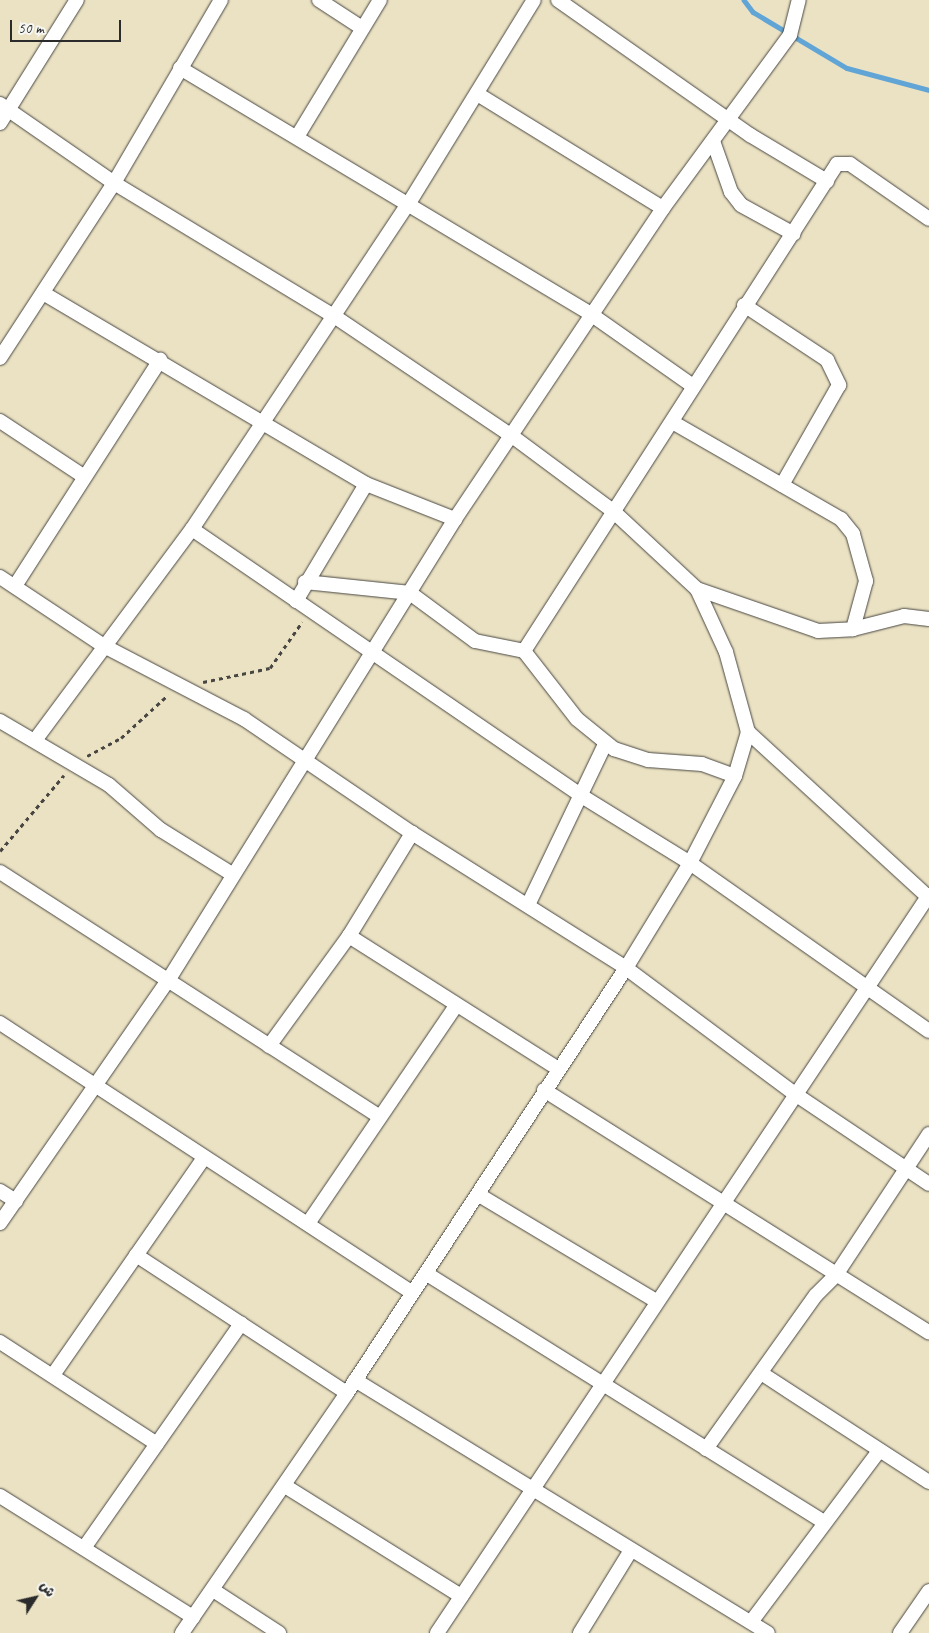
<!DOCTYPE html>
<meta charset="utf-8">
<style>
body{margin:0}
#map{position:relative;width:929px;height:1633px;overflow:hidden;background:#ebe2c3;font-family:Caveat,"Playpen Sans Arabic",sans-serif}
div>[style]{position:absolute}
.stream>*{height:4.5px;margin:-2.25px;padding:0 2.25px;transform-origin:2.25px;border-radius:2.25px;background:#61a5d6}
.path>*{height:2.5px;margin-top:-1.25px;transform-origin:0;background:repeating-linear-gradient(90deg,#484642 0 4px,transparent 0 8px)}
.roads{filter:drop-shadow(0 0 1px #484642) drop-shadow(0 0 1px #484642)}
.minor>*{height:14px;margin:-7px;padding:0 7px;transform-origin:7px;border-radius:7px;background:#fff}
span{translate:-50% -50%;white-space:nowrap;text-align:center;line-height:1.15;-webkit-text-stroke:4.5px #f6f6f2;paint-order:stroke}
.north{position:absolute;left:10px;top:1573px;width:50px;height:50px;-webkit-text-stroke:4px #f6f6f2;paint-order:stroke;rotate:55deg;font-size:14px;font-weight:700;line-height:20px;text-align:center;color:#2b2b2b}
.north::after{content:'';display:block;margin:auto;width:18px;height:22px;background:#2b2b2b;clip-path:polygon(50% 0,100% 100%,50% 72%,0 100%)}
.scale{position:absolute;left:10px;top:20px;width:111px;height:22px;box-sizing:border-box;border:2px solid #2b2b2b;border-top:0;padding-left:6px;font-size:15px;line-height:18px;white-space:nowrap;color:#2b2b2b;-webkit-text-stroke:4px #f6f6f2;paint-order:stroke}
</style>
<div id="map">
<div class="stream">
<i style="left:744px;top:0;width:15px;rotate:53deg"></i>
<i style="left:753px;top:12px;width:109px;rotate:30.8deg"></i>
<i style="left:847px;top:68px;width:85px;rotate:15deg"></i>
</div>
<div class="path">
<i style="left:203px;top:682px;width:68px;rotate:-11.8deg"></i>
<i style="left:270px;top:668px;width:56px;rotate:-55.2deg"></i>
<i style="left:87px;top:756px;width:38px;rotate:-28deg"></i>
<i style="left:121px;top:738px;width:64px;rotate:-42.5deg"></i>
<i style="left:0;top:851px;width:99px;rotate:-49.9deg"></i>
</div>
<div class="roads">
<div class="minor">
<i style="left:319px;top:0;width:51px;rotate:33.1deg"></i>
<i style="left:558px;top:0;width:235px;rotate:35.1deg"></i>
<i style="left:750px;top:135px;width:90px;rotate:30.9deg"></i>
<i style="left:180px;top:68px;width:480px;rotate:30.9deg"></i>
<i style="left:592px;top:315px;width:123px;rotate:35.1deg"></i>
<i style="left:479px;top:95px;width:216px;rotate:31.6deg"></i>
<i style="left:0;top:104px;width:139px;rotate:34.7deg"></i>
<i style="left:114px;top:183px;width:257px;rotate:31.2deg"></i>
<i style="left:334px;top:316px;width:215px;rotate:34deg"></i>
<i style="left:512px;top:436px;width:126px;rotate:36.6deg"></i>
<i style="left:613px;top:511px;width:115px;rotate:42.9deg"></i>
<i style="left:697px;top:589px;width:69px;rotate:65.3deg"></i>
<i style="left:726px;top:652px;width:83px;rotate:74.6deg"></i>
<i style="left:748px;top:732px;width:246px;rotate:42.5deg"></i>
<i style="left:0;top:123px;width:145px;rotate:-58deg"></i>
<i style="left:297px;top:137px;width:160px;rotate:-58.8deg"></i>
<i style="left:713px;top:141px;width:54px;rotate:70.6deg"></i>
<i style="left:731px;top:192px;width:16px;rotate:52deg"></i>
<i style="left:741px;top:205px;width:60px;rotate:28.7deg"></i>
<i style="left:43px;top:293px;width:375px;rotate:30.6deg"></i>
<i style="left:366px;top:484px;width:96px;rotate:21.5deg"></i>
<i style="left:744px;top:305px;width:100px;rotate:33.5deg"></i>
<i style="left:827px;top:360px;width:28px;rotate:64deg"></i>
<i style="left:839px;top:385px;width:115px;rotate:119.7deg"></i>
<i style="left:0;top:358px;width:209px;rotate:-56.9deg"></i>
<i style="left:114px;top:183px;width:212px;rotate:-59.7deg"></i>
<i style="left:0;top:421px;width:100px;rotate:33.5deg"></i>
<i style="left:674px;top:423px;width:193px;rotate:29.9deg"></i>
<i style="left:841px;top:519px;width:19px;rotate:51deg"></i>
<i style="left:853px;top:534px;width:49px;rotate:74.5deg"></i>
<i style="left:866px;top:581px;width:50px;rotate:105.2deg"></i>
<i style="left:192px;top:529px;width:470px;rotate:34.4deg"></i>
<i style="left:580px;top:795px;width:129px;rotate:31.7deg"></i>
<i style="left:690px;top:863px;width:292px;rotate:35.1deg"></i>
<i style="left:0;top:577px;width:125px;rotate:33.6deg"></i>
<i style="left:104px;top:646px;width:158px;rotate:27.5deg"></i>
<i style="left:244px;top:719px;width:203px;rotate:34.2deg"></i>
<i style="left:412px;top:833px;width:253px;rotate:32.2deg"></i>
<i style="left:626px;top:968px;width:211px;rotate:36.7deg"></i>
<i style="left:795px;top:1094px;width:161px;rotate:33.9deg"></i>
<i style="left:305px;top:582px;width:106px;rotate:6deg"></i>
<i style="left:410px;top:593px;width:81px;rotate:36.4deg"></i>
<i style="left:475px;top:641px;width:50px;rotate:11.5deg"></i>
<i style="left:524px;top:651px;width:86px;rotate:52.1deg"></i>
<i style="left:577px;top:719px;width:48px;rotate:39deg"></i>
<i style="left:614px;top:749px;width:36px;rotate:18deg"></i>
<i style="left:648px;top:760px;width:54px;rotate:4.2deg"></i>
<i style="left:702px;top:764px;width:35px;rotate:20deg"></i>
<i style="left:15px;top:586px;width:269px;rotate:-57.3deg"></i>
<i style="left:697px;top:589px;width:128px;rotate:19.1deg"></i>
<i style="left:818px;top:631px;width:35px;rotate:-3deg"></i>
<i style="left:853px;top:629px;width:53px;rotate:-14.3deg"></i>
<i style="left:904px;top:616px;width:25px;rotate:7deg"></i>
<i style="left:296px;top:601px;width:136px;rotate:-59.1deg"></i>
<i style="left:524px;top:651px;width:579px;rotate:-57.27deg"></i>
<i style="left:837px;top:164px;width:13px"></i>
<i style="left:850px;top:164px;width:96px;rotate:34.8deg"></i>
<i style="left:0;top:721px;width:126px;rotate:30.4deg"></i>
<i style="left:109px;top:785px;width:69px;rotate:40.9deg"></i>
<i style="left:161px;top:830px;width:84px;rotate:31.8deg"></i>
<i style="left:36px;top:739px;width:262px;rotate:-53.4deg"></i>
<i style="left:192px;top:529px;width:392px;rotate:-56.4deg"></i>
<i style="left:409px;top:203px;width:238px;rotate:-58.4deg"></i>
<i style="left:0;top:872px;width:450px;rotate:32.8deg"></i>
<i style="left:528px;top:905px;width:178px;rotate:-64.4deg"></i>
<i style="left:349px;top:936px;width:246px;rotate:32.4deg"></i>
<i style="left:0;top:1023px;width:493px;rotate:33.2deg"></i>
<i style="left:269px;top:1046px;width:136px;rotate:-54deg"></i>
<i style="left:349px;top:936px;width:121px;rotate:-58.5deg"></i>
<i style="left:544px;top:1090px;width:455px;rotate:32.2deg"></i>
<i style="left:0;top:1191px;width:19px;rotate:32deg"></i>
<i style="left:479px;top:1195px;width:206px;rotate:30.9deg"></i>
<i style="left:309px;top:1222px;width:261px;rotate:-55.8deg"></i>
<i style="left:0;top:1223px;width:297px;rotate:-55.3deg"></i>
<i style="left:169px;top:979px;width:542px;rotate:-58.13deg"></i>
<i style="left:455px;top:519px;width:374px;rotate:-56.2deg"></i>
<i style="left:663px;top:208px;width:215px;rotate:-53.7deg"></i>
<i style="left:790px;top:35px;width:36px;rotate:-76deg"></i>
<i style="left:136px;top:1255px;width:252px;rotate:33.2deg"></i>
<i style="left:427px;top:1274px;width:468px;rotate:32deg"></i>
<i style="left:0;top:1342px;width:187px;rotate:33deg"></i>
<i style="left:761px;top:1373px;width:200px;rotate:33deg"></i>
<i style="left:53px;top:1375px;width:264px;rotate:-55.2deg"></i>
<i style="left:355px;top:1380px;width:484px;rotate:31.5deg"></i>
<i style="left:706px;top:1449px;width:189px;rotate:-54.5deg"></i>
<i style="left:816px;top:1295px;width:28px;rotate:-45deg"></i>
<i style="left:836px;top:1275px;width:169px;rotate:-56.6deg"></i>
<i style="left:285px;top:1486px;width:208px;rotate:32deg"></i>
<i style="left:0;top:1496px;width:228px;rotate:32.1deg"></i>
<i style="left:84px;top:1548px;width:274px;rotate:-55deg"></i>
<i style="left:213px;top:1590px;width:79px;rotate:33.1deg"></i>
<i style="left:751px;top:1622px;width:214px;rotate:-53.2deg"></i>
<i style="left:182px;top:1633px;width:291px;rotate:-55.5deg"></i>
<i style="left:347px;top:1393px;width:508px;rotate:-56.72deg"></i>
<i style="left:626px;top:968px;width:123px;rotate:-58.6deg"></i>
<i style="left:690px;top:863px;width:98px;rotate:-62.7deg"></i>
<i style="left:735px;top:776px;width:46px;rotate:-73.5deg"></i>
<i style="left:437px;top:1633px;width:887px;rotate:-56.31deg"></i>
<i style="left:580px;top:1633px;width:97px;rotate:-58.4deg"></i>
<i style="left:900px;top:1633px;width:51px;rotate:-55.4deg"></i>
</div>
</div>
<div class="north">ش</div>
<div class="scale">50 m</div>
</div>
